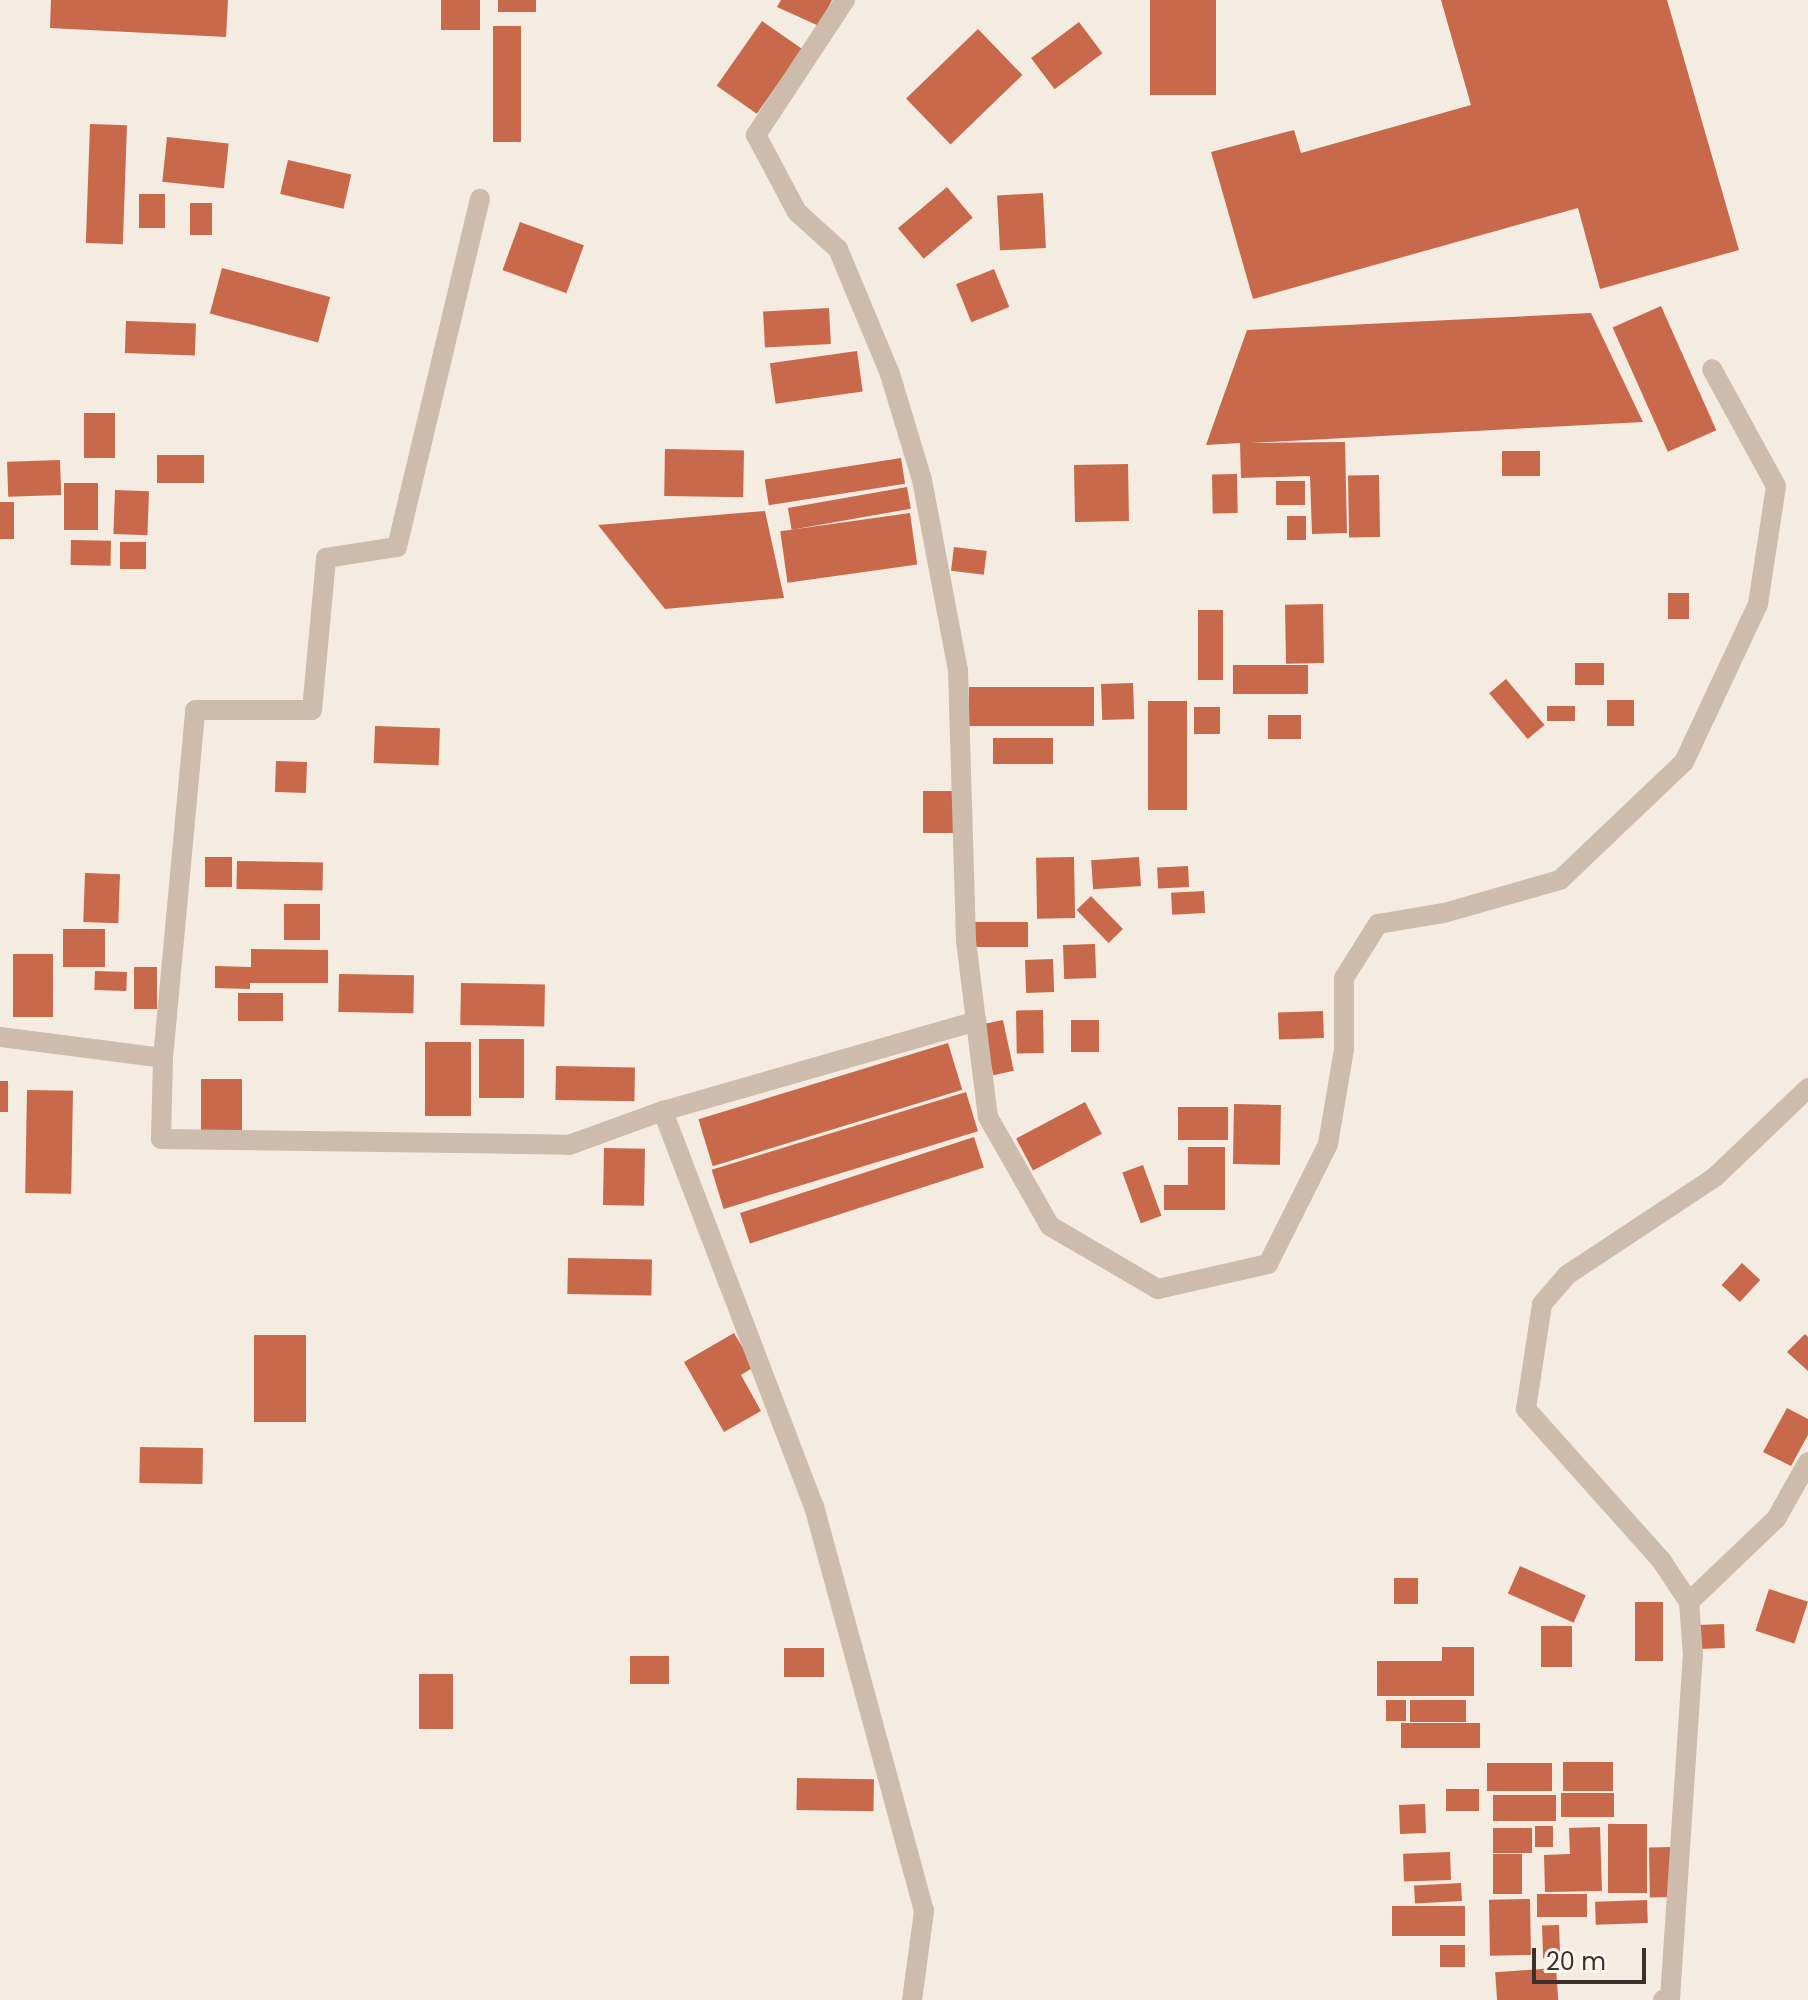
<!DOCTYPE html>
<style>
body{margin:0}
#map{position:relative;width:1808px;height:2000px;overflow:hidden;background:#f4ebe1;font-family:Poppins,sans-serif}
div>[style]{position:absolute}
.building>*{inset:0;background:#c8694b;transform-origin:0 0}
.street>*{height:20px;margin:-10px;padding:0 10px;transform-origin:10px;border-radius:10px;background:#cdbbac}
span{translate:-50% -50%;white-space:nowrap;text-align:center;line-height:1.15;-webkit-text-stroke:6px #fbf5ee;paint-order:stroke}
.scale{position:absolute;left:1532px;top:1948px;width:114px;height:36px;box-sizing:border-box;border:4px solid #3b302b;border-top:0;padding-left:10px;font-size:24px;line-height:28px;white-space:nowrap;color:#3b302b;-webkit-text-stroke:6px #fbf5ee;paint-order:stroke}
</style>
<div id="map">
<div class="building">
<i style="clip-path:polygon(51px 0,228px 0,226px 37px,50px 28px)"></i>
<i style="left:441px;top:0;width:39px;height:30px"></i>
<i style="left:498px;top:0;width:38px;height:12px"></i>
<i style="clip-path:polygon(781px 0,832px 0,819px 26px,777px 7px)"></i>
<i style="left:1150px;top:0;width:66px;height:95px"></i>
<i style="clip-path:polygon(1441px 0,1667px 0,1739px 250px,1600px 289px,1578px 208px,1253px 299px,1211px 152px,1294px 130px,1301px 153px,1471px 105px)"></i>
<i style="left:762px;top:21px;width:49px;height:79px;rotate:35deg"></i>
<i style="left:1079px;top:22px;width:39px;height:60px;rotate:53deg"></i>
<i style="left:493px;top:26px;width:28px;height:116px"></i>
<i style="left:978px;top:29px;width:64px;height:100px;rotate:46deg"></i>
<i style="left:90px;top:124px;width:37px;height:119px;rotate:2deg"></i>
<i style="left:167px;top:137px;width:62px;height:45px;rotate:6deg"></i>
<i style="left:288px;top:160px;width:65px;height:35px;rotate:13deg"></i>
<i style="left:947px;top:187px;width:40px;height:64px;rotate:50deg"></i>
<i style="left:1043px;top:193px;width:55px;height:46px;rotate:87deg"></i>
<i style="left:139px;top:194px;width:26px;height:34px"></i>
<i style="left:190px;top:203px;width:22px;height:32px"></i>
<i style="left:520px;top:222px;width:68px;height:51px;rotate:20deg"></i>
<i style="left:222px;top:268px;width:112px;height:47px;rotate:15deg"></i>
<i style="left:994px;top:269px;width:41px;height:41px;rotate:68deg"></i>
<i style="left:1661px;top:306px;width:136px;height:53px;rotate:66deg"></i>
<i style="left:829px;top:308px;width:36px;height:66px;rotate:87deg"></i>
<i style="clip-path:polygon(1591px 313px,1643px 422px,1250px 443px,1345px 442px,1347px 533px,1312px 534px,1310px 476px,1241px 478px,1240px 443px,1206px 445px,1247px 330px)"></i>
<i style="left:126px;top:321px;width:70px;height:32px;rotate:2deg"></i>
<i style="left:857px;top:351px;width:41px;height:88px;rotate:82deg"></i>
<i style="left:84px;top:413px;width:31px;height:45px"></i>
<i style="left:665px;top:449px;width:79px;height:47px;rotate:1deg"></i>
<i style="left:1502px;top:451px;width:38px;height:25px"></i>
<i style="left:157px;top:455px;width:47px;height:28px"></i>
<i style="left:901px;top:458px;width:26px;height:138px;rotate:81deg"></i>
<i style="left:60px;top:460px;width:35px;height:53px;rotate:88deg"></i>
<i style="left:1128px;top:464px;width:57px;height:54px;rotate:89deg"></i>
<i style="left:1237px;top:474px;width:39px;height:25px;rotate:89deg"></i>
<i style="left:1379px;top:475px;width:62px;height:31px;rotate:89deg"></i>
<i style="left:1276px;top:481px;width:29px;height:24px"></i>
<i style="left:64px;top:483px;width:34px;height:47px"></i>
<i style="left:907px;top:487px;width:22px;height:121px;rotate:80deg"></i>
<i style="left:115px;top:490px;width:34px;height:44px;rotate:2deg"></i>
<i style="left:0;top:502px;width:14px;height:37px"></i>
<i style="clip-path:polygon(765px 511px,784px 598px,665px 609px,598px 525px)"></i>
<i style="left:910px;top:513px;width:52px;height:131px;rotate:82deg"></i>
<i style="left:1287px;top:516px;width:19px;height:24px"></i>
<i style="left:71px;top:540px;width:40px;height:25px;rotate:1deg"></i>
<i style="left:120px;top:542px;width:26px;height:27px"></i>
<i style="left:954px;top:547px;width:33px;height:24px;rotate:7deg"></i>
<i style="left:1668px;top:593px;width:21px;height:26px"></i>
<i style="left:1323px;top:604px;width:59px;height:38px;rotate:89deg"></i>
<i style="left:1198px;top:610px;width:25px;height:70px"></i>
<i style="left:1575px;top:663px;width:29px;height:22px"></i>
<i style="left:1308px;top:665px;width:29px;height:75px;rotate:90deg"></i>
<i style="left:1506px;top:679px;width:60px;height:22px;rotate:50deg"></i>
<i style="left:1133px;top:683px;width:36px;height:32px;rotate:88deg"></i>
<i style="left:1094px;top:687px;width:39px;height:125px;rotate:90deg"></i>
<i style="left:1607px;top:700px;width:27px;height:26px"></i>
<i style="left:1148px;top:701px;width:39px;height:109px"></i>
<i style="left:1547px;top:706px;width:28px;height:15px"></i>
<i style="left:1220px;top:707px;width:27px;height:26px;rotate:90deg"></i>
<i style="left:1268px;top:715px;width:33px;height:24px"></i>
<i style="left:375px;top:726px;width:65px;height:37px;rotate:2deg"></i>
<i style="left:1053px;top:738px;width:26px;height:60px;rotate:90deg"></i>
<i style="left:276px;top:761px;width:31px;height:31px;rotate:2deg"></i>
<i style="left:923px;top:791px;width:30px;height:42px"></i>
<i style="left:205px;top:857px;width:27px;height:30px"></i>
<i style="left:1074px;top:857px;width:61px;height:38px;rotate:89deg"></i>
<i style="left:1139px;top:857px;width:29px;height:48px;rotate:86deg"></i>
<i style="left:237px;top:861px;width:86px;height:28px;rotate:1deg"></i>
<i style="left:1188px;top:866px;width:21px;height:31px;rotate:87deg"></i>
<i style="left:85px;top:873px;width:35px;height:49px;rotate:2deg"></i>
<i style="left:1204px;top:891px;width:22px;height:33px;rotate:87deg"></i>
<i style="left:1091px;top:896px;width:46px;height:20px;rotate:46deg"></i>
<i style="left:284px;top:904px;width:36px;height:36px"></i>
<i style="left:1028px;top:922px;width:25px;height:59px;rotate:90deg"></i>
<i style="left:63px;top:929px;width:42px;height:38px"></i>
<i style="left:1095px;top:944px;width:34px;height:32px;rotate:88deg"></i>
<i style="clip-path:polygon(251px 949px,328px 950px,328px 983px,250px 983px,250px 989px,215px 988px,215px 966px,251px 967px)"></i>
<i style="left:13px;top:954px;width:40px;height:63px"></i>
<i style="left:1053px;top:959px;width:33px;height:28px;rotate:88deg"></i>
<i style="left:134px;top:967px;width:23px;height:42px"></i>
<i style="left:95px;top:971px;width:32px;height:19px;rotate:2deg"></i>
<i style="left:339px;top:974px;width:75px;height:38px;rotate:1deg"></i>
<i style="left:461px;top:983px;width:84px;height:42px;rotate:1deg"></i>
<i style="left:238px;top:993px;width:45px;height:28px"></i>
<i style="left:1043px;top:1010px;width:43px;height:27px;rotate:89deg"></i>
<i style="left:1323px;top:1011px;width:27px;height:45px;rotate:88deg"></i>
<i style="left:1003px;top:1020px;width:52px;height:21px;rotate:78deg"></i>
<i style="left:1071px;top:1020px;width:28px;height:32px"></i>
<i style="left:479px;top:1039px;width:45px;height:59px"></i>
<i style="left:425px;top:1042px;width:46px;height:74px"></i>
<i style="left:948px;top:1043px;width:49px;height:261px;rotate:73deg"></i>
<i style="left:556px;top:1066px;width:79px;height:34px;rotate:1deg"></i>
<i style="left:201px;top:1079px;width:41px;height:54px"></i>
<i style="left:0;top:1081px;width:8px;height:31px"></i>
<i style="left:27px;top:1090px;width:46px;height:103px;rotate:1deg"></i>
<i style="left:966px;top:1092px;width:41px;height:266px;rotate:73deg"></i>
<i style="left:1085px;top:1102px;width:36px;height:78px;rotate:62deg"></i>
<i style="left:1234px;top:1104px;width:47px;height:60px;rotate:1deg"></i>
<i style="left:1178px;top:1107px;width:50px;height:33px"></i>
<i style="left:974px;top:1137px;width:32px;height:246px;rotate:72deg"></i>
<i style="clip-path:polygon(1188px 1147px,1225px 1147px,1225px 1210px,1164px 1210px,1164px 1185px,1188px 1185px)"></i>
<i style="left:604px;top:1148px;width:41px;height:57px;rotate:1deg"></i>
<i style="left:1143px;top:1165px;width:54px;height:22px;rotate:70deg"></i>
<i style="left:568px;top:1258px;width:84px;height:36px;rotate:1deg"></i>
<i style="left:1742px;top:1263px;width:25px;height:30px;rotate:43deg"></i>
<i style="clip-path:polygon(734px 1333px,754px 1367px,741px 1375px,761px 1411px,724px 1432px,684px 1362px)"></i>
<i style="clip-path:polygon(1805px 1334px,1808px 1337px,1808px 1371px,1787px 1352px)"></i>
<i style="left:254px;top:1335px;width:52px;height:87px"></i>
<i style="clip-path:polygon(1787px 1408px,1808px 1419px,1808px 1435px,1791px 1466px,1763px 1452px)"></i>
<i style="left:140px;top:1447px;width:63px;height:36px;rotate:1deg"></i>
<i style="left:1520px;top:1566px;width:72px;height:30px;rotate:24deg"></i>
<i style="left:1394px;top:1578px;width:24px;height:26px"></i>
<i style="left:1769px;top:1589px;width:41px;height:44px;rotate:18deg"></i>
<i style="left:1635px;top:1602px;width:28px;height:59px"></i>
<i style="left:1724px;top:1624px;width:24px;height:26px;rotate:88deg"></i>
<i style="left:1541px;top:1626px;width:31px;height:41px"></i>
<i style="clip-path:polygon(1442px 1647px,1474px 1647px,1474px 1696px,1377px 1696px,1377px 1661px,1442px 1661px)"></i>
<i style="left:784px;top:1648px;width:40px;height:29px"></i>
<i style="left:630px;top:1656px;width:39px;height:28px"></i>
<i style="left:419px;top:1674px;width:34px;height:55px"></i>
<i style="left:1386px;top:1700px;width:20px;height:21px"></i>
<i style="left:1410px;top:1700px;width:56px;height:22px"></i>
<i style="left:1401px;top:1723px;width:79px;height:25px"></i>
<i style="left:1563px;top:1762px;width:50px;height:29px"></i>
<i style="left:1487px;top:1763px;width:65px;height:28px"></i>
<i style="left:797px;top:1778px;width:77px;height:32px;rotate:1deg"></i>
<i style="left:1479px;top:1789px;width:22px;height:33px;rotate:90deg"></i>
<i style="left:1561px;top:1793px;width:53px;height:24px"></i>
<i style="left:1493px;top:1795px;width:63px;height:26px"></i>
<i style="left:1425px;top:1804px;width:29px;height:26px;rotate:88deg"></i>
<i style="left:1608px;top:1824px;width:39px;height:69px"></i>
<i style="left:1535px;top:1826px;width:18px;height:21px"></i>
<i style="clip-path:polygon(1600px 1827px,1602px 1891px,1545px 1892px,1544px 1855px,1570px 1854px,1569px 1828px)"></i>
<i style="left:1493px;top:1828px;width:39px;height:25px"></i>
<i style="left:1672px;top:1847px;width:50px;height:23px;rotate:89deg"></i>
<i style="left:1450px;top:1852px;width:28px;height:47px;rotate:88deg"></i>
<i style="left:1493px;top:1854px;width:29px;height:40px"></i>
<i style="left:1461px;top:1883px;width:18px;height:47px;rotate:87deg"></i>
<i style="left:1587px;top:1894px;width:23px;height:50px;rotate:90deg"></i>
<i style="left:1530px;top:1899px;width:56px;height:41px;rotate:89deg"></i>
<i style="left:1647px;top:1900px;width:23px;height:52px;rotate:88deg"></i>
<i style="left:1465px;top:1906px;width:30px;height:73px;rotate:90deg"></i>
<i style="left:1559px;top:1925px;width:33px;height:17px;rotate:88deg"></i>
<i style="left:1440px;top:1945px;width:25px;height:22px"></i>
<i style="left:1556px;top:1968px;width:32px;height:61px;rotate:86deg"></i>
</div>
<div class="street">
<i style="left:845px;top:0;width:162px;rotate:123.4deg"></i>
<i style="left:756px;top:135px;width:87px;rotate:62deg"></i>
<i style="left:797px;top:212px;width:55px;rotate:42.1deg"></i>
<i style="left:838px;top:249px;width:135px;rotate:67.4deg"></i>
<i style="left:890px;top:374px;width:111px;rotate:73.2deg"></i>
<i style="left:922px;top:480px;width:193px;rotate:79.3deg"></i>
<i style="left:958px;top:670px;width:271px;rotate:88.3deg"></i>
<i style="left:966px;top:941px;width:177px;rotate:82.9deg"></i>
<i style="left:988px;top:1117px;width:125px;rotate:60.4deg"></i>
<i style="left:1050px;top:1226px;width:125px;rotate:30.3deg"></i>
<i style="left:1158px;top:1289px;width:113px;rotate:-12.8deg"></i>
<i style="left:1268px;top:1264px;width:134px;rotate:-63.4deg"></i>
<i style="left:1328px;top:1144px;width:96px;rotate:-80.4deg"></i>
<i style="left:1344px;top:1049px;width:71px;rotate:-90deg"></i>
<i style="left:1344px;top:978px;width:64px;rotate:-57.8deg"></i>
<i style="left:1378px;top:924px;width:67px;rotate:-9.5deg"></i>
<i style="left:1444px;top:913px;width:121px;rotate:-15.9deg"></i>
<i style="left:1560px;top:880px;width:171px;rotate:-43.6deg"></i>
<i style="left:1684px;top:762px;width:174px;rotate:-64.9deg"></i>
<i style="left:1758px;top:604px;width:119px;rotate:-81.3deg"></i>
<i style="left:1776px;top:486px;width:133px;rotate:-118.7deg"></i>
<i style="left:0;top:1037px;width:164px;rotate:7.3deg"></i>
<i style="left:163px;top:1058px;width:81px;rotate:91.4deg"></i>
<i style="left:161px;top:1139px;width:408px;rotate:0.8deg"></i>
<i style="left:569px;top:1145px;width:100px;rotate:-19.9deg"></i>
<i style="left:163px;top:1058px;width:349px;rotate:-84.7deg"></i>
<i style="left:195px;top:710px;width:117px"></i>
<i style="left:312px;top:710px;width:153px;rotate:-84.7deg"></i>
<i style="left:326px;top:558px;width:72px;rotate:-8.8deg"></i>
<i style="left:397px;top:547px;width:358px;rotate:-76.6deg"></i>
<i style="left:1689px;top:1602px;width:50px;rotate:-123.7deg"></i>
<i style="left:1661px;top:1560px;width:203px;rotate:-131.8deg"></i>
<i style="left:1526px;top:1409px;width:106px;rotate:-81.3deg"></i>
<i style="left:1542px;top:1304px;width:38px;rotate:-49deg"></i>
<i style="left:1567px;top:1275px;width:178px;rotate:-33.5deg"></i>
<i style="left:1715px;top:1177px;width:129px;rotate:-43.7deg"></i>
<i style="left:912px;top:2000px;width:90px;rotate:-82.3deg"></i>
<i style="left:924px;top:1911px;width:419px;rotate:-105.2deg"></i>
<i style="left:814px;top:1507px;width:424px;rotate:-110.9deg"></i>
<i style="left:663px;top:1111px;width:326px;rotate:-16deg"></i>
<i style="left:1663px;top:2000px;width:7px;rotate:-8deg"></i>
<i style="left:1670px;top:1999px;width:344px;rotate:-86.2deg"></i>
<i style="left:1693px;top:1656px;width:54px;rotate:-94.2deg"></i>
<i style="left:1689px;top:1602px;width:120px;rotate:-43.7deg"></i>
<i style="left:1776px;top:1519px;width:65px;rotate:-60.7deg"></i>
</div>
<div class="scale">20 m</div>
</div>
